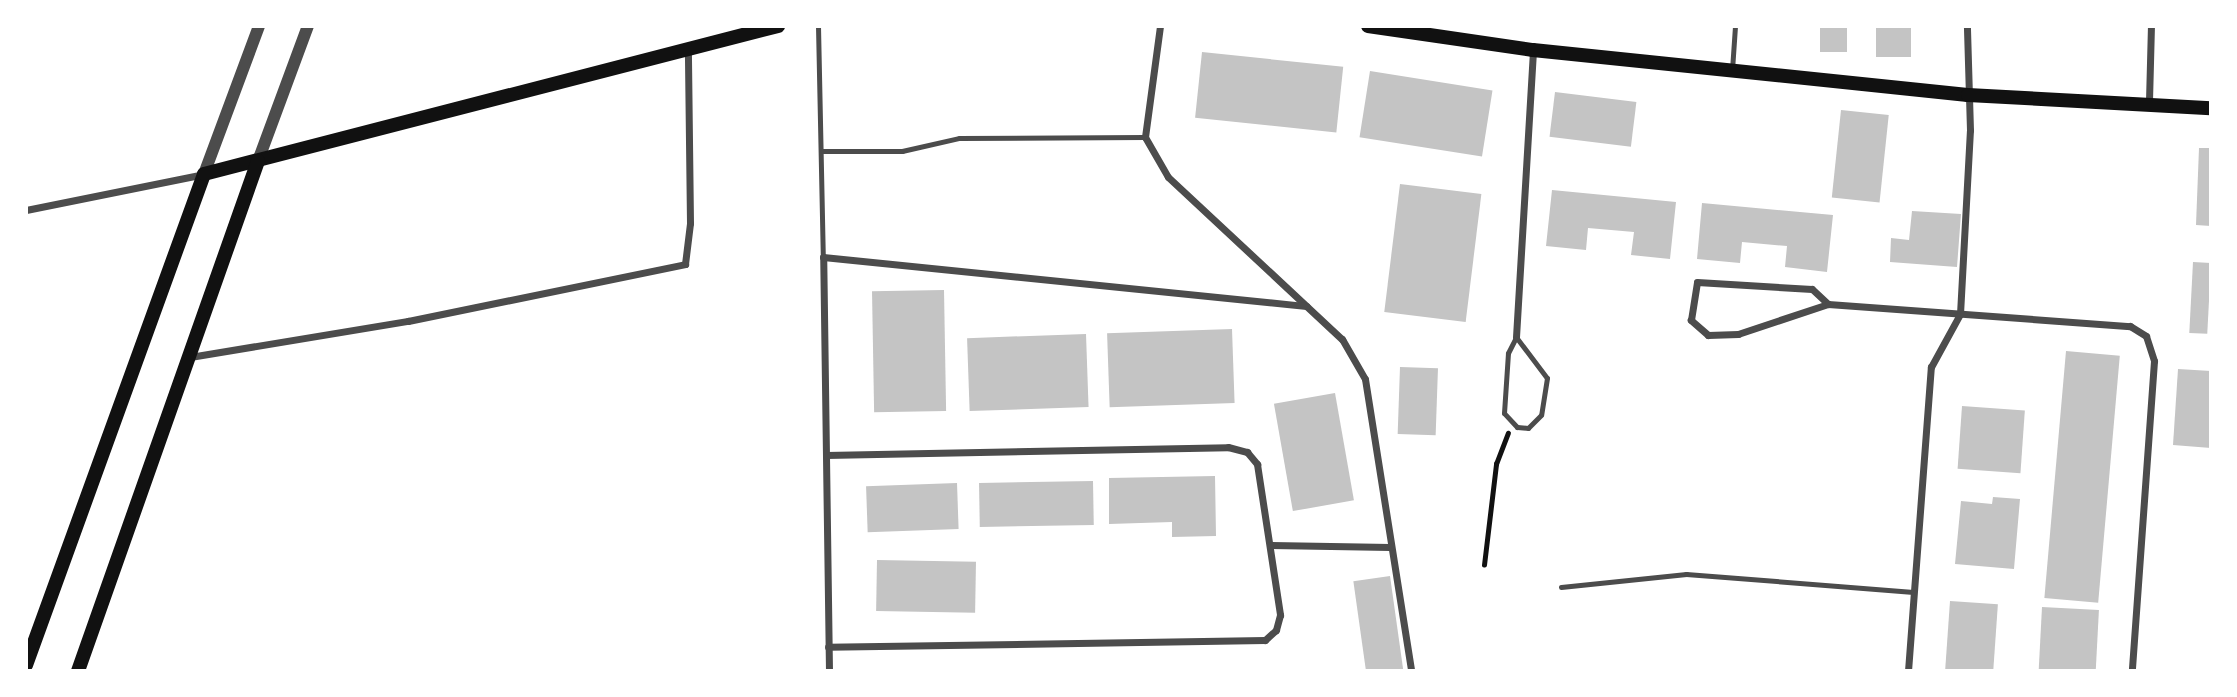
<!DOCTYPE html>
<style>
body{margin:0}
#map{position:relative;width:2237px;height:697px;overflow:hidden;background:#fff;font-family:Commissioner,sans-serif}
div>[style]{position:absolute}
.building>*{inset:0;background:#c4c4c4;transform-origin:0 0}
.path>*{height:4.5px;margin:-2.25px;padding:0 2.25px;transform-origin:2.25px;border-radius:2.25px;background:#111}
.service>*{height:5px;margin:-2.5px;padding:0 2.5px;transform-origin:2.5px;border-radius:2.5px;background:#4c4c4c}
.minor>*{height:7px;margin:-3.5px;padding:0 3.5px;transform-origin:3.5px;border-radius:3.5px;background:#4c4c4c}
.tertiary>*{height:12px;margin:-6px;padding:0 6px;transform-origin:6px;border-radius:6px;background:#4c4c4c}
.secondary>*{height:14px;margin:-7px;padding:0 7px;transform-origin:7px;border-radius:7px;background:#111}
span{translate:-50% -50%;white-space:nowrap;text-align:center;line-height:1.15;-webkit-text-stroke:5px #fff;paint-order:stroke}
.frame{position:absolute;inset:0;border:28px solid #fff;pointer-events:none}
</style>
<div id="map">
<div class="building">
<i style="left:1820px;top:26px;width:27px;height:26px"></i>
<i style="left:1876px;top:26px;width:35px;height:31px"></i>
<i style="left:1202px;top:52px;width:142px;height:66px;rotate:6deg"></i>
<i style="left:1370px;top:71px;width:124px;height:67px;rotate:9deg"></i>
<i style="left:1555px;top:92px;width:82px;height:45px;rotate:7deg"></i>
<i style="left:1841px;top:110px;width:48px;height:88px;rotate:6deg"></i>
<i style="clip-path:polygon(2199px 148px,2211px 148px,2211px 226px,2196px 225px)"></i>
<i style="left:1400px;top:184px;width:82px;height:129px;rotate:7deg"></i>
<i style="clip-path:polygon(1552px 190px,1676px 202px,1670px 259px,1631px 255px,1634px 232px,1588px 228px,1586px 250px,1546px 246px)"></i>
<i style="clip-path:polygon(1702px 203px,1833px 215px,1827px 272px,1785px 267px,1787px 246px,1742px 242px,1740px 263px,1697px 259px)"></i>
<i style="clip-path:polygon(1912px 211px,1961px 214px,1957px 267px,1890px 262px,1891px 238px,1909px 240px)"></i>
<i style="left:2193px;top:262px;width:18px;height:71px;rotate:3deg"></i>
<i style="left:944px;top:290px;width:121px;height:72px;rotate:89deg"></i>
<i style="left:1232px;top:329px;width:74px;height:125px;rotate:88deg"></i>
<i style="left:1086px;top:334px;width:73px;height:119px;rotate:88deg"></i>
<i style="left:2066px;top:351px;width:54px;height:248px;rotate:5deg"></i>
<i style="left:1400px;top:367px;width:38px;height:67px;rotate:2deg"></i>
<i style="clip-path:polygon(2178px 369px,2211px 371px,2211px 448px,2173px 445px)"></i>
<i style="left:1335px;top:393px;width:109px;height:62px;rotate:80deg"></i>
<i style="left:1962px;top:406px;width:63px;height:63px;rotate:4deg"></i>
<i style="clip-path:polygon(1215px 476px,1216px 536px,1172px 537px,1172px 522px,1109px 524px,1109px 478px)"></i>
<i style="left:1093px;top:481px;width:44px;height:114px;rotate:89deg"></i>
<i style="left:957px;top:483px;width:46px;height:91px;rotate:88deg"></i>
<i style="clip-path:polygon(1993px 497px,2020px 499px,2014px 569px,1955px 564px,1961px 501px,1992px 504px)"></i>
<i style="left:877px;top:560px;width:99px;height:51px;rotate:1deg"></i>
<i style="left:1390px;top:576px;width:96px;height:37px;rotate:82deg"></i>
<i style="left:1950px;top:601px;width:48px;height:70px;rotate:4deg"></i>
<i style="left:2042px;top:607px;width:57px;height:64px;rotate:3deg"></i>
</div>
<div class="path">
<i style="left:1484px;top:565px;width:102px;rotate:-83.2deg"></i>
<i style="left:1496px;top:464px;width:33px;rotate:-69deg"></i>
</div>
<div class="service">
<i style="left:818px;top:26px;width:231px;rotate:88.8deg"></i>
<i style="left:1732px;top:70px;width:44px;rotate:-86.1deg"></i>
<i style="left:823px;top:151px;width:79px"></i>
<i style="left:902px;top:151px;width:58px;rotate:-12.8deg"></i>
<i style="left:959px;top:138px;width:186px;rotate:-0.3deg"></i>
<i style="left:1516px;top:337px;width:51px;rotate:52.9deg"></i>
<i style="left:1547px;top:378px;width:37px;rotate:99deg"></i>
<i style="left:1541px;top:415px;width:18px;rotate:135deg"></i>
<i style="left:1528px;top:428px;width:11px;rotate:-175deg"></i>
<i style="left:1517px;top:427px;width:19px;rotate:-133deg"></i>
<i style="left:1504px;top:413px;width:60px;rotate:-86.2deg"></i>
<i style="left:1508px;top:353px;width:18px;rotate:-63deg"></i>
<i style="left:1561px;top:587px;width:126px;rotate:-5.9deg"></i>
<i style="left:1686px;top:574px;width:228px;rotate:4.5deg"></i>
</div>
<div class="minor">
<i style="left:1160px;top:26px;width:112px;rotate:97.7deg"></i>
<i style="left:1145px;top:137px;width:46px;rotate:60.1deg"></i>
<i style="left:1168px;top:177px;width:238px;rotate:43deg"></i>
<i style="left:1342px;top:339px;width:46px;rotate:60.1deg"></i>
<i style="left:1365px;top:379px;width:296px;rotate:81deg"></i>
<i style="left:2149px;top:101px;width:75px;rotate:-88.5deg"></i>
<i style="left:26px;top:210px;width:182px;rotate:-11.4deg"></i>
<i style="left:1828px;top:304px;width:95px;rotate:161.6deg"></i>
<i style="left:1738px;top:334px;width:30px;rotate:178deg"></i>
<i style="left:1708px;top:335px;width:23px;rotate:-139deg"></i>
<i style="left:1691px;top:320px;width:38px;rotate:-81deg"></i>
<i style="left:1697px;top:282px;width:115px;rotate:3.5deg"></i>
<i style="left:1812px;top:289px;width:22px;rotate:43deg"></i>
<i style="left:1828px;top:304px;width:303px;rotate:4.2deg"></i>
<i style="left:2130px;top:326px;width:19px;rotate:32deg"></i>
<i style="left:2146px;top:336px;width:26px;rotate:72deg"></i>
<i style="left:2154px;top:361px;width:311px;rotate:94.1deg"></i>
<i style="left:1516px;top:337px;width:287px;rotate:-86.6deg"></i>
<i style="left:190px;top:357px;width:221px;rotate:-9.4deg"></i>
<i style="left:408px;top:321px;width:283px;rotate:-11.6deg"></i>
<i style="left:685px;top:264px;width:41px;rotate:-83deg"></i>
<i style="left:690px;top:223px;width:174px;rotate:-90.7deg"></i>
<i style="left:826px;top:455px;width:402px;rotate:-1.1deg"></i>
<i style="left:1228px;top:447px;width:20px;rotate:15deg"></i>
<i style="left:1247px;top:452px;width:16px;rotate:50deg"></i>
<i style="left:1257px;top:464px;width:153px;rotate:81.3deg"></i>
<i style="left:1280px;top:615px;width:16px;rotate:105deg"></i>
<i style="left:1276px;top:630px;width:15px;rotate:138deg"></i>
<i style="left:1265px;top:640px;width:437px;rotate:179.1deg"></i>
<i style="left:1271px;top:545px;width:119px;rotate:1deg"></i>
<i style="left:829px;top:671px;width:414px;rotate:-90.8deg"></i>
<i style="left:823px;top:257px;width:486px;rotate:5.8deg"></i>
<i style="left:1908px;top:671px;width:305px;rotate:-85.7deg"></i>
<i style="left:1931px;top:367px;width:60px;rotate:-61.3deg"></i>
<i style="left:1960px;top:314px;width:184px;rotate:-86.9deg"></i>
<i style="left:1970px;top:130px;width:104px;rotate:-91.7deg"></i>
</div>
<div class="tertiary">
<i style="left:258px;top:161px;width:144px;rotate:-69.7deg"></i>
<i style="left:204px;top:174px;width:158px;rotate:-69.6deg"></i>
</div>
<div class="secondary">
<i style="left:1368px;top:26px;width:167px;rotate:8.3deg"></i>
<i style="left:1533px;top:50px;width:437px;rotate:5.9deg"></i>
<i style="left:1968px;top:95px;width:243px;rotate:3.1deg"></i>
<i style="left:26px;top:665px;width:522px;rotate:-70.07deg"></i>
<i style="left:204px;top:174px;width:593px;rotate:-14.46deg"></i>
<i style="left:78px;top:671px;width:541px;rotate:-70.56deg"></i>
</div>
<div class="frame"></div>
</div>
